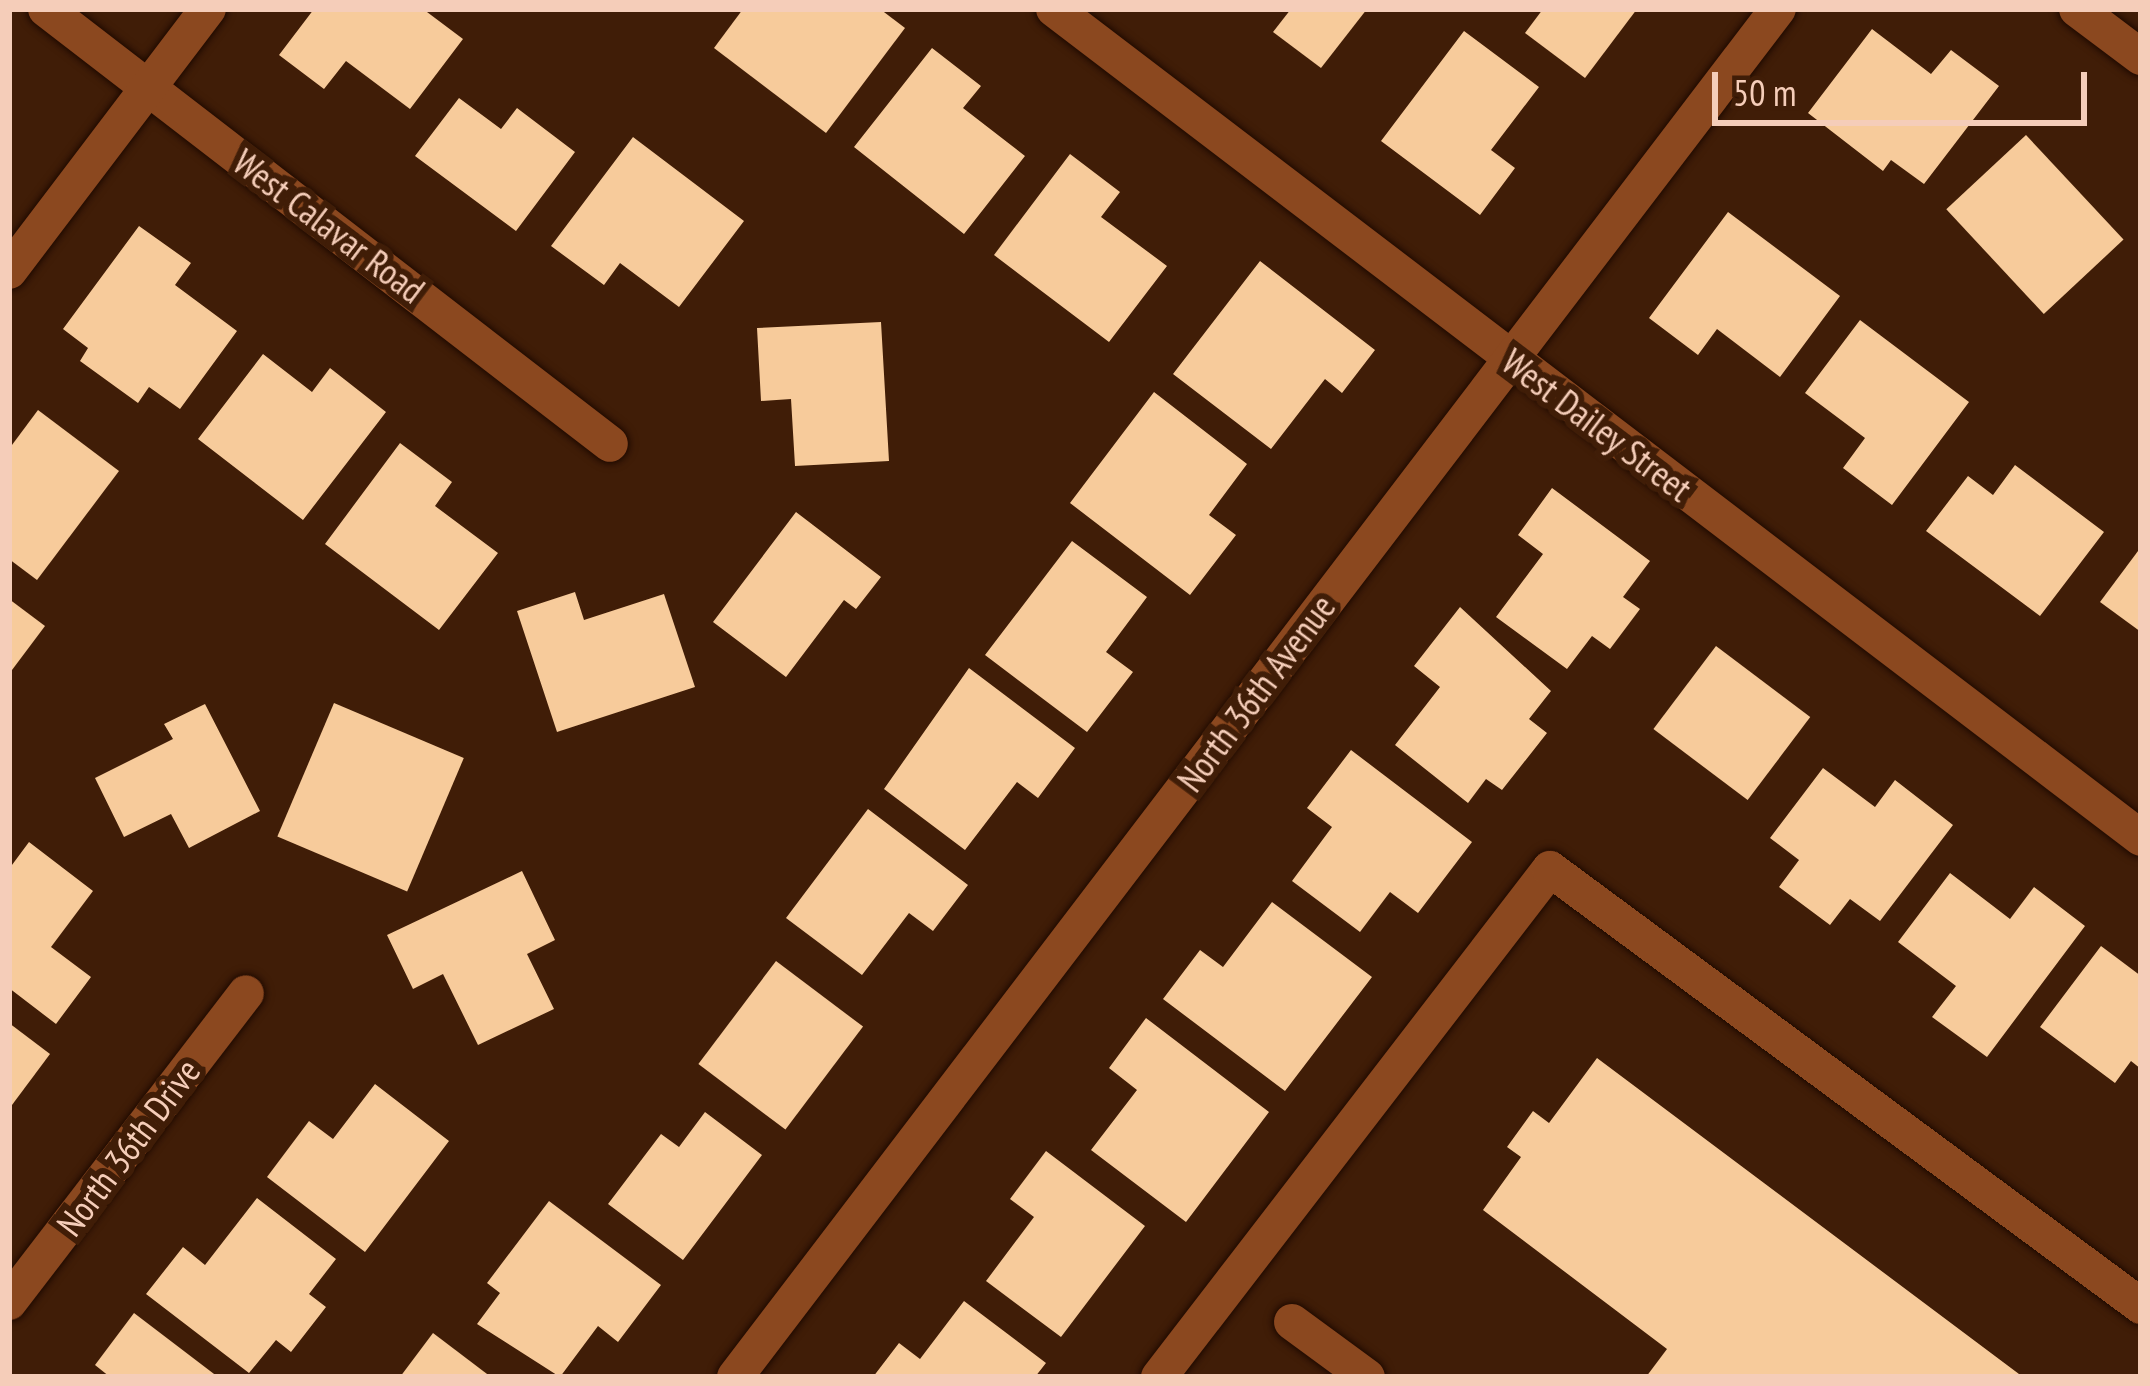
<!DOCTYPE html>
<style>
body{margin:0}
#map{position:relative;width:2150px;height:1386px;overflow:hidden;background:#401d07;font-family:"PT Sans Narrow",sans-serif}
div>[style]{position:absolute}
.building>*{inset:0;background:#f7cb9b;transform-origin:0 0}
.roads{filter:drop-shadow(0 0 3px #1f0a01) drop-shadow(0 0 3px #1f0a01)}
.minor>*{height:36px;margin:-18px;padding:0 18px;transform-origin:18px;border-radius:18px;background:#8b481f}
span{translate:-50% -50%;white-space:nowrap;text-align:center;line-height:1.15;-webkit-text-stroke:12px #401d07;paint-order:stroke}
.street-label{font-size:36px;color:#f5cdb9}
.frame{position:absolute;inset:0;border:12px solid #f5cdb9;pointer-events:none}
.scale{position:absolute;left:1712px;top:72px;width:375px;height:54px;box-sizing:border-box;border:6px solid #f5cdb9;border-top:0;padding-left:15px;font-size:36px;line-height:42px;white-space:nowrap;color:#f5cdb9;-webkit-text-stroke:9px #401d07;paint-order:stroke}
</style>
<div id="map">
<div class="building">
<i style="clip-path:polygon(314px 9px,423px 9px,463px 39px,410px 109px,346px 61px,324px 89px,279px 55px)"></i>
<i style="clip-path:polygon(743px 9px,880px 9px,905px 28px,826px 133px,714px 48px)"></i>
<i style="clip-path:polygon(1291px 9px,1367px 9px,1321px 68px,1273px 32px)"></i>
<i style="clip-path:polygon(1543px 9px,1637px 9px,1585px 78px,1525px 33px)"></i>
<i style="clip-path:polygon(1872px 29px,1931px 74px,1951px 50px,1999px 86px,1924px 184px,1891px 160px,1883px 171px,1808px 113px)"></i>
<i style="clip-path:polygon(1464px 31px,1539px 87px,1491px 150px,1515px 168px,1480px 215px,1381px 141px)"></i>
<i style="clip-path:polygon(932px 48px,981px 86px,963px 108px,1025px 156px,964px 234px,854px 147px)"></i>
<i style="clip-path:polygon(459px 98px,501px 129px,517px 108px,575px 152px,516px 231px,415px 156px)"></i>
<i style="left:2026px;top:135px;width:143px;height:109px;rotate:47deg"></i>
<i style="clip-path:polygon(633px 137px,744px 221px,679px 307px,620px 263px,604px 285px,551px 246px)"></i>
<i style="clip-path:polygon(1070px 154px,1120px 192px,1101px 217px,1167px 266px,1109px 342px,994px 255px)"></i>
<i style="clip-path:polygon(1728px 212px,1840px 296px,1780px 377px,1717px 329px,1698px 355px,1649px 318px)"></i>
<i style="clip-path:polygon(139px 226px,191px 263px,175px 285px,237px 331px,180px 409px,149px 387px,138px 403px,80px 361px,88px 348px,63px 329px)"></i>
<i style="clip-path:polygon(1260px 261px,1375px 350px,1342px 393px,1325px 379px,1271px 449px,1173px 374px)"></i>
<i style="clip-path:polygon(1860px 320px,1969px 402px,1892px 505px,1843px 468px,1865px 438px,1805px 393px)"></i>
<i style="clip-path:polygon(881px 322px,889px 461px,795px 466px,791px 399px,761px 401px,757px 328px)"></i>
<i style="clip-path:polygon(263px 354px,312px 392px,330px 368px,386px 412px,303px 520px,198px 439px)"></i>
<i style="clip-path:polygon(1154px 392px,1247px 464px,1209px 515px,1236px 535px,1190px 595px,1070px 503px)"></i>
<i style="clip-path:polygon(38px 410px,119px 471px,37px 580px,9px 559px,9px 449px)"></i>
<i style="clip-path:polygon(400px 443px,452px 482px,435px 506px,498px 553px,439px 630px,325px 544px)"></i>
<i style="clip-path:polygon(2015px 465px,2104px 532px,2040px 616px,1926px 531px,1968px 476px,1993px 495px)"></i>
<i style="clip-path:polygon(1552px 488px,1650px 561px,1623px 597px,1640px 609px,1610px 649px,1592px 636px,1567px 669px,1496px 617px,1543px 554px,1518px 535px)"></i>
<i style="clip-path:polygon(796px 512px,881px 577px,856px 609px,844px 600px,786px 677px,713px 622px)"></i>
<i style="clip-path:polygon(1072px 541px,1147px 597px,1106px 652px,1133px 672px,1087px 732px,985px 655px)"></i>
<i style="clip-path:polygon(2141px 547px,2141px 632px,2100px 602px)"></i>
<i style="clip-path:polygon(575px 592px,584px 620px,664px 594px,695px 687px,557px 732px,517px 611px)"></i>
<i style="clip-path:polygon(9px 599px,45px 626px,9px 674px)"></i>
<i style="clip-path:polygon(1460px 607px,1551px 691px,1529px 719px,1547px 733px,1502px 790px,1486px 779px,1468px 803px,1395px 745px,1440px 687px,1414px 666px)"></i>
<i style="left:1716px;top:646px;width:118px;height:104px;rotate:37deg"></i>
<i style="clip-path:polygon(969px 668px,1075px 748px,1038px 798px,1017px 782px,965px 850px,884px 789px)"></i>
<i style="left:334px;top:703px;width:141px;height:145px;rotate:23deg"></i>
<i style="clip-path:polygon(205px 704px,260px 811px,189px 848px,171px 814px,124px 837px,95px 778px,173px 739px,164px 724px)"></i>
<i style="clip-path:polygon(1351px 750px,1472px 842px,1418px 913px,1390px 892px,1360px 932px,1292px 881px,1332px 827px,1307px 808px)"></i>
<i style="clip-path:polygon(1823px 768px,1875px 807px,1895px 780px,1953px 825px,1880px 921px,1850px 899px,1830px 925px,1779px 887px,1799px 860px,1770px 838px)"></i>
<i style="clip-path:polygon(868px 809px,968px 885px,933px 931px,909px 913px,862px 975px,786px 918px)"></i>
<i style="clip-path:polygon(29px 842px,93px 891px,51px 947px,91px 977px,56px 1024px,9px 988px,9px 869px)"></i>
<i style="clip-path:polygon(522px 871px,555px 940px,527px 954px,554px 1009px,478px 1045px,443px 974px,413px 989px,387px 935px)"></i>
<i style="clip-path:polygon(1950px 873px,2010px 919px,2034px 887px,2085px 926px,1987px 1057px,1932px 1017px,1956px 986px,1898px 942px)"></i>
<i style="clip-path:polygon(1272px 902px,1372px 977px,1285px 1091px,1163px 999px,1200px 950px,1223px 967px)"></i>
<i style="clip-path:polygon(2101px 946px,2141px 976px,2141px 1069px,2131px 1061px,2115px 1083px,2040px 1027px)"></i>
<i style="left:776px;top:961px;width:109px;height:129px;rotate:37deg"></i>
<i style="clip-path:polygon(1146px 1018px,1269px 1112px,1186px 1222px,1091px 1150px,1137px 1090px,1109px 1068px)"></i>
<i style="clip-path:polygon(9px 1023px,50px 1054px,9px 1109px)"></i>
<i style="clip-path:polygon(1597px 1058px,2023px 1377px,1646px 1377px,1667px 1349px,1483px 1210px,1521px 1157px,1507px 1147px,1533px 1111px,1549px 1123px)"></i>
<i style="clip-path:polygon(375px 1084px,449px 1141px,365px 1252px,267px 1177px,309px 1121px,333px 1139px)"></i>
<i style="clip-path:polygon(705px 1112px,762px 1155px,683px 1260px,608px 1204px,661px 1134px,679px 1147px)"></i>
<i style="clip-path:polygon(1046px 1151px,1145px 1226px,1061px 1337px,986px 1281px,1034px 1217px,1010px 1199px)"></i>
<i style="clip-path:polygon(257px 1198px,336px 1259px,309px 1294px,326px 1307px,291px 1352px,276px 1340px,249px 1373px,146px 1294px,183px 1247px,205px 1265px)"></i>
<i style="clip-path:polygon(549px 1201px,661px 1285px,618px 1342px,598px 1326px,560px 1377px,477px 1324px,500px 1293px,487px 1283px)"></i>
<i style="clip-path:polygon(964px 1301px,1046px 1363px,1035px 1377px,873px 1377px,899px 1343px,920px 1359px)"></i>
<i style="clip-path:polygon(134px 1313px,218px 1377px,110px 1377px,95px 1365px)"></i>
<i style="clip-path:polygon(433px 1333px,491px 1377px,400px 1377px)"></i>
</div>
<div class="roads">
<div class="minor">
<i style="left:46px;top:9px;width:712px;rotate:37.64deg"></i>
<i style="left:1054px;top:9px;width:1367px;rotate:37.33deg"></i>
<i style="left:2077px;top:9px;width:80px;rotate:36.9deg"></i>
<i style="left:9px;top:271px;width:329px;rotate:-52.8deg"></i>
<i style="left:9px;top:1302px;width:389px;rotate:-52.5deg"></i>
<i style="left:1292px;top:1322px;width:93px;rotate:36.3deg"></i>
<i style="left:735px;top:1377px;width:1720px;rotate:-52.68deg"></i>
<i style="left:1159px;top:1377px;width:641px;rotate:-52.42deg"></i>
<i style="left:1550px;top:869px;width:735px;rotate:36.48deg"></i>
</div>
</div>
<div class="street-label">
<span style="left:329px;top:226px;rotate:37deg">West Calavar Road</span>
<span style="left:1597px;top:425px;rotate:37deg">West Dailey Street</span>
<span style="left:1256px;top:693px;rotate:-53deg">North 36th Avenue</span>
<span style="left:128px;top:1147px;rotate:-53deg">North 36th Drive</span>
</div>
<div class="frame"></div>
<div class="scale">50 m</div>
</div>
